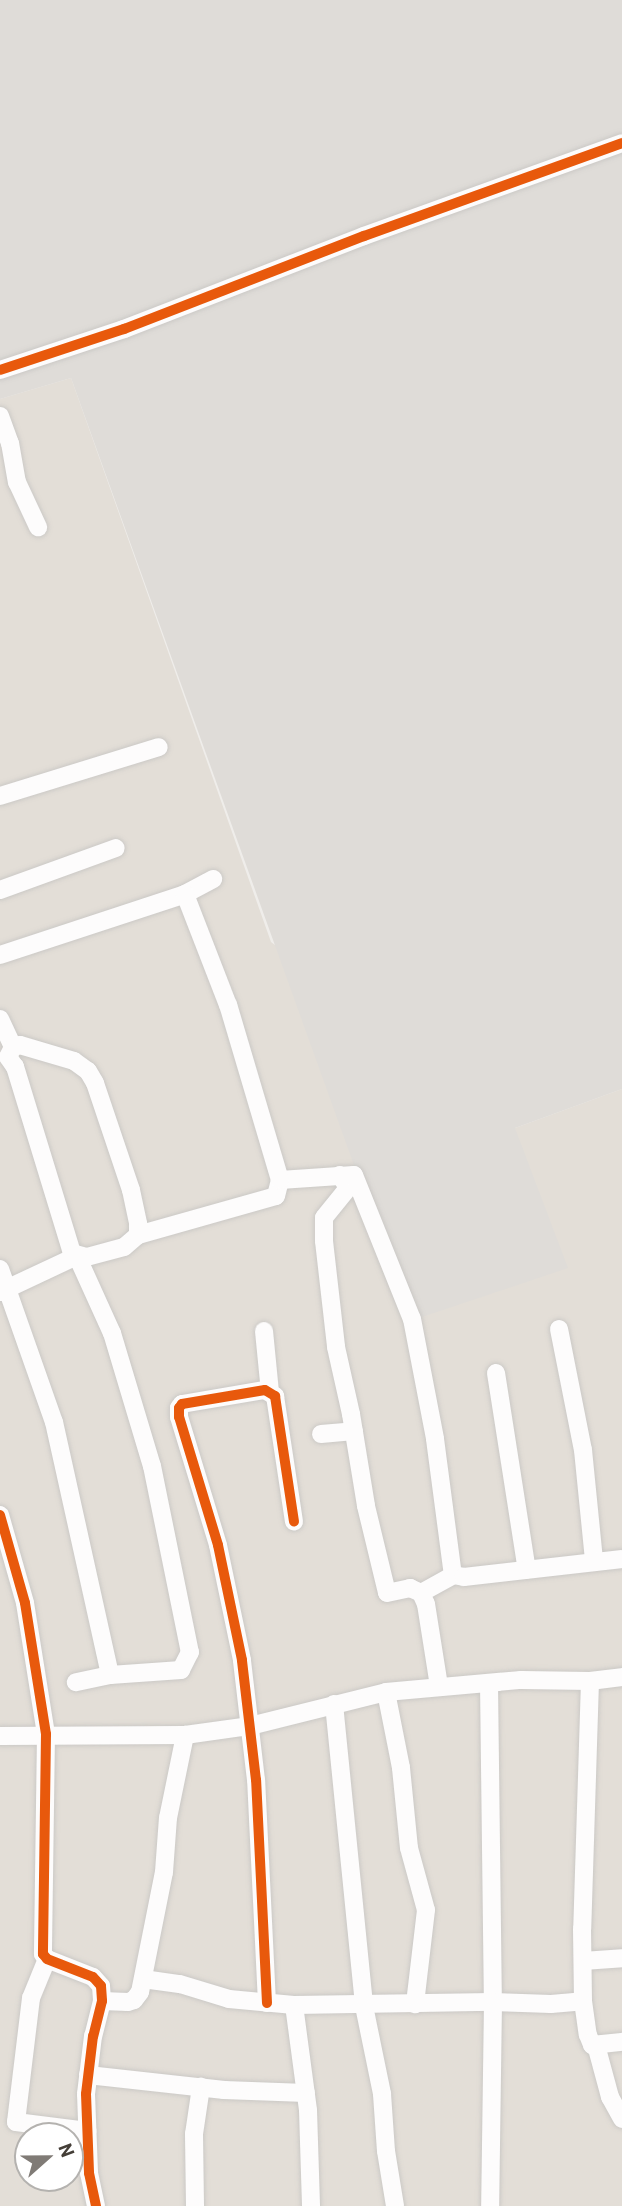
<!DOCTYPE html>
<style>
body{margin:0}
#map{position:relative;width:622px;height:2206px;overflow:hidden;background:#efedea;font-family:Barlow,sans-serif}
div>[style]{position:absolute}
.residential>*{inset:0;background:#e3ded7}
.industrial>*{inset:0;background:#dfdcd8}
.roads{filter:drop-shadow(0 0 2px #cbc9c6) drop-shadow(0 0 2px #cbc9c6)}
.minor>*{height:18px;margin:-9px;padding:0 9px;transform-origin:9px;border-radius:9px;background:#fdfcfc}
.cycleway>*{height:10px;margin:-5px;padding:0 5px;transform-origin:5px;border-radius:5px;background:#e8590c}
span{translate:-50% -50%;white-space:nowrap;text-align:center;line-height:1.15;-webkit-text-stroke:6px #fff;paint-order:stroke}
.north{position:absolute;left:14px;top:2122px;width:70px;height:70px;box-sizing:border-box;background:#fff;border:2px solid #b4b2af;border-radius:50%;rotate:69deg;font-size:19px;font-weight:700;line-height:28px;text-align:center;color:#443e37}
.north::after{content:'';display:block;margin:auto;width:24px;height:32px;background:#807b76;clip-path:polygon(50% 0,100% 100%,50% 72%,0 100%)}
</style>
<div id="map">
<div class="residential">
<i style="clip-path:polygon(evenodd,71px 378px,271px 942px,515px 1128px,622px 1089px,622px 2206px,0 2206px,0 399px,71px 378px,28px 2136px,70px 2136px,70px 2178px,28px 2178px,28px 2136px)"></i>
</div>
<div class="industrial">
<i style="clip-path:polygon(0 0,622px 0,622px 1089px,515px 1128px,568px 1268px,410px 1321px,71px 378px,0 399px)"></i>
</div>
<div class="roads">
<div class="minor">
<i style="left:0;top:370px;width:131px;rotate:-18.3deg"></i>
<i style="left:124px;top:329px;width:257px;rotate:-21.2deg"></i>
<i style="left:364px;top:236px;width:274px;rotate:-19.8deg"></i>
<i style="left:0;top:416px;width:29px;rotate:70deg"></i>
<i style="left:10px;top:443px;width:40px;rotate:80deg"></i>
<i style="left:17px;top:482px;width:50px;rotate:65deg"></i>
<i style="left:0;top:796px;width:166px;rotate:-17.1deg"></i>
<i style="left:0;top:890px;width:123px;rotate:-19.9deg"></i>
<i style="left:0;top:955px;width:195px;rotate:-18.2deg"></i>
<i style="left:185px;top:894px;width:32px;rotate:-28deg"></i>
<i style="left:0;top:1019px;width:31px;rotate:65deg"></i>
<i style="left:20px;top:1045px;width:56px;rotate:16.5deg"></i>
<i style="left:74px;top:1061px;width:17px;rotate:36deg"></i>
<i style="left:88px;top:1071px;width:14px;rotate:60deg"></i>
<i style="left:95px;top:1083px;width:113px;rotate:71.4deg"></i>
<i style="left:131px;top:1190px;width:35px;rotate:78deg"></i>
<i style="left:138px;top:1224px;width:11px;rotate:90deg"></i>
<i style="left:138px;top:1235px;width:18px;rotate:139deg"></i>
<i style="left:124px;top:1247px;width:39px;rotate:165deg"></i>
<i style="left:86px;top:1257px;width:15px;rotate:-164deg"></i>
<i style="left:72px;top:1253px;width:195px;rotate:-107deg"></i>
<i style="left:15px;top:1067px;width:12px;rotate:-125deg"></i>
<i style="left:8px;top:1057px;width:11px;rotate:-63deg"></i>
<i style="left:13px;top:1047px;width:7px;rotate:-16deg"></i>
<i style="left:340px;top:1175px;width:15px;rotate:58deg"></i>
<i style="left:348px;top:1188px;width:38px;rotate:129deg"></i>
<i style="left:324px;top:1218px;width:23px;rotate:90deg"></i>
<i style="left:324px;top:1241px;width:107px;rotate:83.5deg"></i>
<i style="left:336px;top:1347px;width:69px;rotate:77.4deg"></i>
<i style="left:351px;top:1414px;width:93px;rotate:80.7deg"></i>
<i style="left:366px;top:1506px;width:89px;rotate:76.4deg"></i>
<i style="left:387px;top:1593px;width:24px;rotate:-12deg"></i>
<i style="left:410px;top:1588px;width:12px;rotate:24deg"></i>
<i style="left:421px;top:1593px;width:12px;rotate:66deg"></i>
<i style="left:426px;top:1604px;width:83px;rotate:81deg"></i>
<i style="left:280px;top:1180px;width:74px;rotate:-3.9deg"></i>
<i style="left:354px;top:1175px;width:155px;rotate:68.1deg"></i>
<i style="left:412px;top:1319px;width:122px;rotate:79.1deg"></i>
<i style="left:435px;top:1439px;width:137px;rotate:82.5deg"></i>
<i style="left:138px;top:1235px;width:143px;rotate:-15.8deg"></i>
<i style="left:276px;top:1196px;width:16px;rotate:-76deg"></i>
<i style="left:280px;top:1180px;width:183px;rotate:-106.5deg"></i>
<i style="left:228px;top:1005px;width:119px;rotate:-111.2deg"></i>
<i style="left:0;top:1269px;width:162px;rotate:70.6deg"></i>
<i style="left:54px;top:1422px;width:259px;rotate:77.5deg"></i>
<i style="left:0;top:1292px;width:85px;rotate:-25.1deg"></i>
<i style="left:77px;top:1256px;width:85px;rotate:65.6deg"></i>
<i style="left:112px;top:1333px;width:139px;rotate:73.3deg"></i>
<i style="left:152px;top:1466px;width:190px;rotate:78.5deg"></i>
<i style="left:190px;top:1652px;width:20px;rotate:117deg"></i>
<i style="left:181px;top:1670px;width:71px;rotate:176deg"></i>
<i style="left:110px;top:1675px;width:35px;rotate:168deg"></i>
<i style="left:559px;top:1329px;width:123px;rotate:78.8deg"></i>
<i style="left:583px;top:1450px;width:112px;rotate:84.3deg"></i>
<i style="left:264px;top:1331px;width:61px;rotate:84.4deg"></i>
<i style="left:496px;top:1373px;width:199px;rotate:81.1deg"></i>
<i style="left:321px;top:1434px;width:33px;rotate:-5deg"></i>
<i style="left:0;top:1515px;width:91px;rotate:74.1deg"></i>
<i style="left:25px;top:1603px;width:133px;rotate:80.9deg"></i>
<i style="left:46px;top:1734px;width:220px;rotate:90.8deg"></i>
<i style="left:43px;top:1954px;width:6px;rotate:51deg"></i>
<i style="left:47px;top:1959px;width:49px;rotate:21.4deg"></i>
<i style="left:93px;top:1977px;width:12px;rotate:48deg"></i>
<i style="left:101px;top:1986px;width:15px;rotate:86deg"></i>
<i style="left:102px;top:2001px;width:36px;rotate:104deg"></i>
<i style="left:93px;top:2036px;width:58px;rotate:96.9deg"></i>
<i style="left:86px;top:2094px;width:79px;rotate:87.8deg"></i>
<i style="left:89px;top:2173px;width:34px;rotate:78deg"></i>
<i style="left:421px;top:1593px;width:37px;rotate:-29deg"></i>
<i style="left:453px;top:1575px;width:11px;rotate:10deg"></i>
<i style="left:464px;top:1577px;width:159px;rotate:-6.5deg"></i>
<i style="left:590px;top:1681px;width:248px;rotate:91.8deg"></i>
<i style="left:582px;top:1929px;width:72px;rotate:89.2deg"></i>
<i style="left:583px;top:2001px;width:34px;rotate:82deg"></i>
<i style="left:588px;top:2035px;width:11px;rotate:68deg"></i>
<i style="left:592px;top:2045px;width:30px;rotate:-6deg"></i>
<i style="left:489px;top:1683px;width:319px;rotate:89.3deg"></i>
<i style="left:493px;top:2002px;width:204px;rotate:90.8deg"></i>
<i style="left:386px;top:1692px;width:77px;rotate:78.8deg"></i>
<i style="left:401px;top:1768px;width:80px;rotate:84.3deg"></i>
<i style="left:409px;top:1848px;width:64px;rotate:74.7deg"></i>
<i style="left:426px;top:1910px;width:95px;rotate:96.7deg"></i>
<i style="left:334px;top:1704px;width:303px;rotate:84.3deg"></i>
<i style="left:364px;top:2006px;width:90px;rotate:78.4deg"></i>
<i style="left:382px;top:2094px;width:57px;rotate:86deg"></i>
<i style="left:386px;top:2151px;width:56px;rotate:80.7deg"></i>
<i style="left:0;top:1736px;width:185px;rotate:-0.3deg"></i>
<i style="left:185px;top:1735px;width:66px;rotate:-7.9deg"></i>
<i style="left:250px;top:1726px;width:140px;rotate:-14deg"></i>
<i style="left:386px;top:1692px;width:136px;rotate:-5.1deg"></i>
<i style="left:521px;top:1680px;width:69px;rotate:0.8deg"></i>
<i style="left:590px;top:1681px;width:32px;rotate:-7deg"></i>
<i style="left:47px;top:1959px;width:42px;rotate:112.3deg"></i>
<i style="left:31px;top:1998px;width:125px;rotate:96.9deg"></i>
<i style="left:16px;top:2122px;width:72px;rotate:7.2deg"></i>
<i style="left:583px;top:1961px;width:39px;rotate:-4deg"></i>
<i style="left:143px;top:1979px;width:37px;rotate:8deg"></i>
<i style="left:180px;top:1984px;width:51px;rotate:17deg"></i>
<i style="left:229px;top:1999px;width:65px;rotate:5.3deg"></i>
<i style="left:294px;top:2005px;width:199px;rotate:-0.9deg"></i>
<i style="left:493px;top:2002px;width:58px;rotate:2deg"></i>
<i style="left:551px;top:2004px;width:32px;rotate:-5deg"></i>
<i style="left:102px;top:2001px;width:26px;rotate:2deg"></i>
<i style="left:128px;top:2002px;width:6px;rotate:-18deg"></i>
<i style="left:134px;top:2000px;width:10px;rotate:-53deg"></i>
<i style="left:140px;top:1992px;width:122px;rotate:-78.7deg"></i>
<i style="left:164px;top:1872px;width:54px;rotate:-85.8deg"></i>
<i style="left:168px;top:1818px;width:85px;rotate:-78.4deg"></i>
<i style="left:267px;top:2003px;width:223px;rotate:-92.8deg"></i>
<i style="left:256px;top:1780px;width:121px;rotate:-96.7deg"></i>
<i style="left:242px;top:1660px;width:117px;rotate:-101.8deg"></i>
<i style="left:218px;top:1545px;width:134px;rotate:-106.9deg"></i>
<i style="left:179px;top:1417px;width:9px;rotate:-90deg"></i>
<i style="left:179px;top:1408px;width:5px;rotate:-53deg"></i>
<i style="left:182px;top:1404px;width:84px;rotate:-9.6deg"></i>
<i style="left:265px;top:1390px;width:12px;rotate:31deg"></i>
<i style="left:275px;top:1396px;width:127px;rotate:81.4deg"></i>
<i style="left:294px;top:2005px;width:106px;rotate:82.4deg"></i>
<i style="left:308px;top:2110px;width:96px;rotate:88.2deg"></i>
<i style="left:596px;top:2045px;width:54px;rotate:74.9deg"></i>
<i style="left:610px;top:2097px;width:25px;rotate:61deg"></i>
<i style="left:88px;top:2075px;width:137px;rotate:6.3deg"></i>
<i style="left:224px;top:2090px;width:82px;rotate:2.1deg"></i>
<i style="left:195px;top:2206px;width:72px;rotate:-90.8deg"></i>
<i style="left:194px;top:2134px;width:48px;rotate:-81.5deg"></i>
</div>
</div>
<div class="cycleway">
<i style="left:0;top:370px;width:131px;rotate:-18.3deg"></i>
<i style="left:124px;top:329px;width:257px;rotate:-21.2deg"></i>
<i style="left:364px;top:236px;width:274px;rotate:-19.8deg"></i>
<i style="left:0;top:1515px;width:91px;rotate:74.1deg"></i>
<i style="left:25px;top:1603px;width:133px;rotate:80.9deg"></i>
<i style="left:46px;top:1734px;width:220px;rotate:90.8deg"></i>
<i style="left:43px;top:1954px;width:6px;rotate:51deg"></i>
<i style="left:47px;top:1959px;width:49px;rotate:21.4deg"></i>
<i style="left:93px;top:1977px;width:12px;rotate:48deg"></i>
<i style="left:101px;top:1986px;width:15px;rotate:86deg"></i>
<i style="left:102px;top:2001px;width:36px;rotate:104deg"></i>
<i style="left:93px;top:2036px;width:58px;rotate:96.9deg"></i>
<i style="left:86px;top:2094px;width:79px;rotate:87.8deg"></i>
<i style="left:89px;top:2173px;width:34px;rotate:78deg"></i>
<i style="left:267px;top:2003px;width:223px;rotate:-92.8deg"></i>
<i style="left:256px;top:1780px;width:121px;rotate:-96.7deg"></i>
<i style="left:242px;top:1660px;width:117px;rotate:-101.8deg"></i>
<i style="left:218px;top:1545px;width:134px;rotate:-106.9deg"></i>
<i style="left:179px;top:1417px;width:9px;rotate:-90deg"></i>
<i style="left:179px;top:1408px;width:5px;rotate:-53deg"></i>
<i style="left:182px;top:1404px;width:84px;rotate:-9.6deg"></i>
<i style="left:265px;top:1390px;width:12px;rotate:31deg"></i>
<i style="left:275px;top:1396px;width:127px;rotate:81.4deg"></i>
</div>
<div class="north">N</div>
</div>
